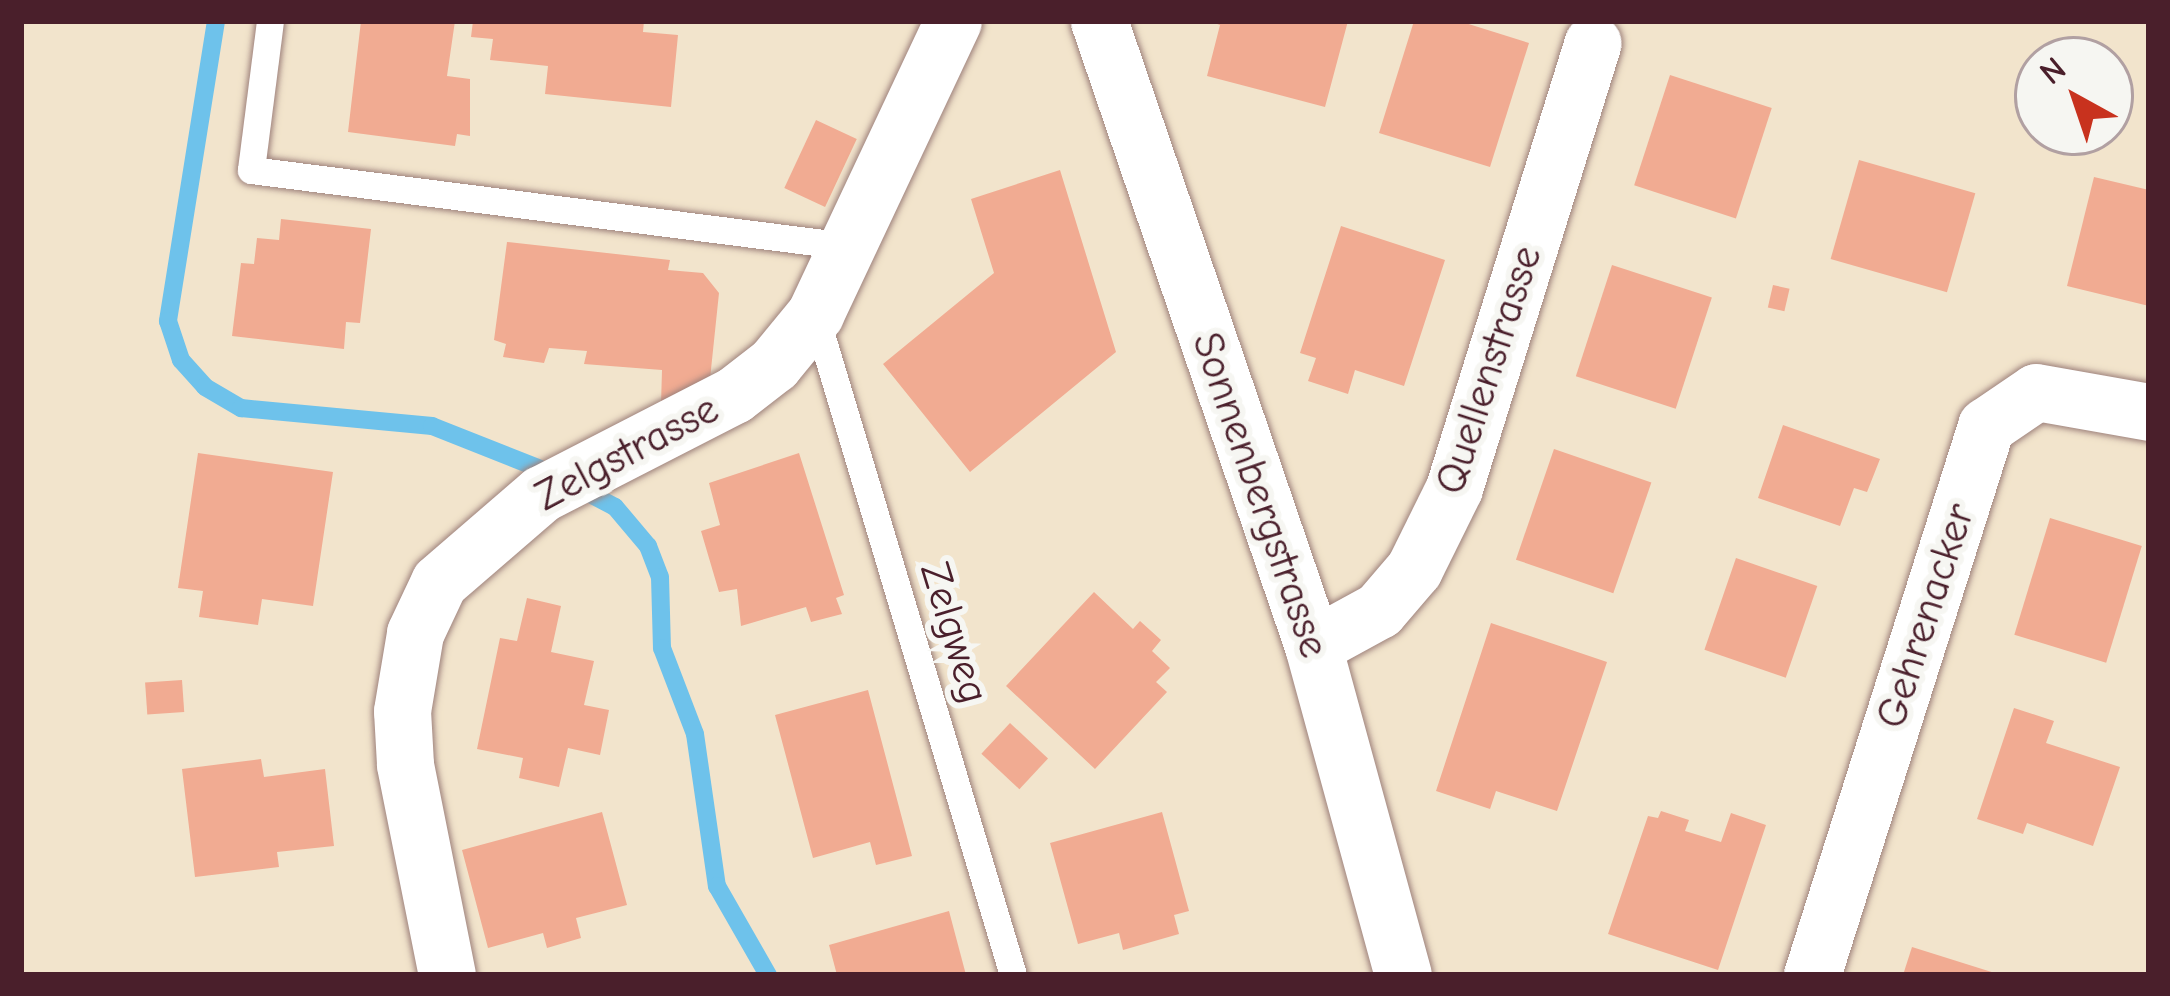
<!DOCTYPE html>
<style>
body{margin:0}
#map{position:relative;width:2170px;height:996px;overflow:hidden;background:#f2e4cc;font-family:"Comic Neue",sans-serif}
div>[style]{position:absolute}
.stream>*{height:18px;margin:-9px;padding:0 9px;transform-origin:9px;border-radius:9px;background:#6ec2eb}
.building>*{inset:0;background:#f1ab92;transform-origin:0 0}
.roads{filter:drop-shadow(0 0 3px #9e827c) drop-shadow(0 0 3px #9e827c)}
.service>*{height:27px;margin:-13.5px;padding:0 13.5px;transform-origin:13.5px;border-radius:13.5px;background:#fff}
.minor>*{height:57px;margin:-28.5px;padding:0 28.5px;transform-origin:28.5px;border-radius:28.5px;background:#fff}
span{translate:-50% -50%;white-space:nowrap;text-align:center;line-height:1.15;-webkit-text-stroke:12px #f6f6f2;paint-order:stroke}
.street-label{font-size:42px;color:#4a1f2b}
.frame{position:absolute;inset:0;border:24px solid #4a1f2b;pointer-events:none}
.north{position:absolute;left:2014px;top:36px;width:120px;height:120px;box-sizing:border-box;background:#f6f6f2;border:3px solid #b1a0a2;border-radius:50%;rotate:320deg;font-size:33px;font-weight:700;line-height:48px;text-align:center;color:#4a1f2b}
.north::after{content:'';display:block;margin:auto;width:42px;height:54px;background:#c8321e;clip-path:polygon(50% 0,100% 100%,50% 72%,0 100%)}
</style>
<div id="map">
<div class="stream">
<i style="left:216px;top:21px;width:304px;rotate:99.1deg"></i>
<i style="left:168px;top:321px;width:41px;rotate:71.6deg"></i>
<i style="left:181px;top:360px;width:36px;rotate:48deg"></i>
<i style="left:205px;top:387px;width:42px;rotate:30.3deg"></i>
<i style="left:241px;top:408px;width:192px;rotate:5.4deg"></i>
<i style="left:432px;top:426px;width:130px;rotate:21.6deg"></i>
<i style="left:577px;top:487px;width:43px;rotate:27.8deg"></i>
<i style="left:615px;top:507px;width:51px;rotate:49.8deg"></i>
<i style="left:648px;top:546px;width:33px;rotate:69deg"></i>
<i style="left:660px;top:577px;width:71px;rotate:88.4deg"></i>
<i style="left:662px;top:648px;width:92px;rotate:69deg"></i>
<i style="left:695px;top:734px;width:154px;rotate:81.8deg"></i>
<i style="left:717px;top:886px;width:103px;rotate:60.2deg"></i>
</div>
<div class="building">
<i style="clip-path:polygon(361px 21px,455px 21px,447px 76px,470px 79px,470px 136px,457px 134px,455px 146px,348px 132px)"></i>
<i style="clip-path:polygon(473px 21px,644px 21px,643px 32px,678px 35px,671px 107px,545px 94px,548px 66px,490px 60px,493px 39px,471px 37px)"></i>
<i style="clip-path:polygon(1209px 21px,1348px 21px,1325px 107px,1207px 76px,1220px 25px)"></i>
<i style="clip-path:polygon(1414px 21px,1459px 21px,1529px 43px,1490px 167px,1379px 133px)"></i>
<i style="left:1670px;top:75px;width:107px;height:116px;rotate:18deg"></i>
<i style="left:816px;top:120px;width:45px;height:75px;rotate:25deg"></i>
<i style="left:1859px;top:160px;width:121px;height:103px;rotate:16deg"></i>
<i style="clip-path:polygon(1060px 170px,1116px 352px,970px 472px,883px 364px,994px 273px,971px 199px)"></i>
<i style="clip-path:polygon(2094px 177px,2149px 190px,2149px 306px,2067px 286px)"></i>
<i style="clip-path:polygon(281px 219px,371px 229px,360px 323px,346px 322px,344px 349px,232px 336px,241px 263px,254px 264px,257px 238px,279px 240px)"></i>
<i style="clip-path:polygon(1341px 226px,1445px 260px,1404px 386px,1355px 370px,1348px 394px,1308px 381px,1316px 358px,1300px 353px)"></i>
<i style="clip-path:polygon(507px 242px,670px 260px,668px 270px,703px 273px,719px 293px,710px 379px,661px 404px,662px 370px,584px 364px,587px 351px,549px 348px,544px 363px,503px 357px,506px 344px,494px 340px)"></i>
<i style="left:1612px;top:265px;width:105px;height:117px;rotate:18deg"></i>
<i style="left:1773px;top:285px;width:17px;height:23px;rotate:13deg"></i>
<i style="clip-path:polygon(1783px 425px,1880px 459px,1867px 492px,1854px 488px,1840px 526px,1758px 498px)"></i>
<i style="left:1554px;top:449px;width:103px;height:117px;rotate:19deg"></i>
<i style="clip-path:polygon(198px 453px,333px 472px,313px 606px,262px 599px,258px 625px,199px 617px,203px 591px,178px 588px)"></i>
<i style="clip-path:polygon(799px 453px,844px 595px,836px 598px,842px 614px,811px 622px,806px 607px,741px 626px,737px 589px,719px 592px,701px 531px,720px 525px,709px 483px)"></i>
<i style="left:2050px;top:518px;width:96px;height:122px;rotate:17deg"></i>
<i style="left:1736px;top:558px;width:86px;height:97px;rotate:19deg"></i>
<i style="clip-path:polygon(1094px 592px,1133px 629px,1140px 621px,1161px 640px,1152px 651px,1170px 668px,1156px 682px,1167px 692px,1095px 769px,1006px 686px)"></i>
<i style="clip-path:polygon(527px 598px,561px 606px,551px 652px,594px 661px,584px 705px,609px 710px,600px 755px,568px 748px,559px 787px,519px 778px,523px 758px,477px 749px,500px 638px,517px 641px)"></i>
<i style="clip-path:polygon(1491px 623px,1607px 662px,1557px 811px,1496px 791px,1490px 809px,1436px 791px)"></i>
<i style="left:182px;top:680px;width:32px;height:37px;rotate:86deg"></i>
<i style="clip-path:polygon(868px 690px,912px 856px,876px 865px,870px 842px,813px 858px,775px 715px)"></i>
<i style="clip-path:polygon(2014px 708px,2054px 721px,2046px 743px,2120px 767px,2093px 846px,2027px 823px,2023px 834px,1977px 819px)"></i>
<i style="left:1010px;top:723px;width:52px;height:42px;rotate:43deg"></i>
<i style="clip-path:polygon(261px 759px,264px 777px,325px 769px,334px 846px,277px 852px,279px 867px,195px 877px,182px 769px)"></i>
<i style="clip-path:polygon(1661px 811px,1689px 820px,1685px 831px,1721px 842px,1731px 813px,1766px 825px,1718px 970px,1608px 934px,1648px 816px,1658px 818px)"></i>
<i style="clip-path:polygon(602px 812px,627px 905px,576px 918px,581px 938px,547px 948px,543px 933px,488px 948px,462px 850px)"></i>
<i style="clip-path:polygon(1162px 812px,1189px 911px,1174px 915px,1179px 934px,1123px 950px,1119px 933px,1078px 944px,1050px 843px)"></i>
<i style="clip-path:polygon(949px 911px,966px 975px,837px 975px,829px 945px)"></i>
<i style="clip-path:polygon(1912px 947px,1998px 974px,1998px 975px,1903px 975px)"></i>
</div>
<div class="roads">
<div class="service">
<i style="left:270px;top:21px;width:150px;rotate:97.3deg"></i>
<i style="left:251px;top:170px;width:601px;rotate:7.27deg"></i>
<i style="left:815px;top:314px;width:690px;rotate:73.32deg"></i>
</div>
<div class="minor">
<i style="left:1099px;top:21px;width:661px;rotate:71.1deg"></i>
<i style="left:1313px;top:646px;width:341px;rotate:74.7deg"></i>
<i style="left:1313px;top:646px;width:75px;rotate:-28.6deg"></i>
<i style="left:1379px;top:610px;width:54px;rotate:-49.5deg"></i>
<i style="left:1414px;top:569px;width:90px;rotate:-63.7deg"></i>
<i style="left:1454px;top:488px;width:466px;rotate:-72.7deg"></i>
<i style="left:447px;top:975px;width:215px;rotate:-101.3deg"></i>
<i style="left:405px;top:764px;width:53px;rotate:-93.2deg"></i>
<i style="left:402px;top:711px;width:79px;rotate:-80.5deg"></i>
<i style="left:415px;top:633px;width:56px;rotate:-64.8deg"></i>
<i style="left:439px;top:582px;width:135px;rotate:-40.8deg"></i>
<i style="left:541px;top:494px;width:217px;rotate:-27.2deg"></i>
<i style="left:734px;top:395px;width:51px;rotate:-37.8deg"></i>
<i style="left:774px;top:364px;width:65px;rotate:-50.6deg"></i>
<i style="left:815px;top:314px;width:324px;rotate:-64.8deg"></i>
<i style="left:1812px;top:975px;width:576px;rotate:-72.41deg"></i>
<i style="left:1986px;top:426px;width:60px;rotate:-34.2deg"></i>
<i style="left:2036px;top:392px;width:115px;rotate:10deg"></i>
</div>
</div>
<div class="street-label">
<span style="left:1489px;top:370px;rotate:-72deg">Quellenstrasse</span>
<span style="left:627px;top:453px;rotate:-28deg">Zelgstrasse</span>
<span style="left:1260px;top:495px;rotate:71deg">Sonnenbergstrasse</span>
<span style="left:1926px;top:616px;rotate:-72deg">Gehrenacker</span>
<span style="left:954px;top:633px;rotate:73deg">Zelgweg</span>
</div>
<div class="frame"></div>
<div class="north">N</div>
</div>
